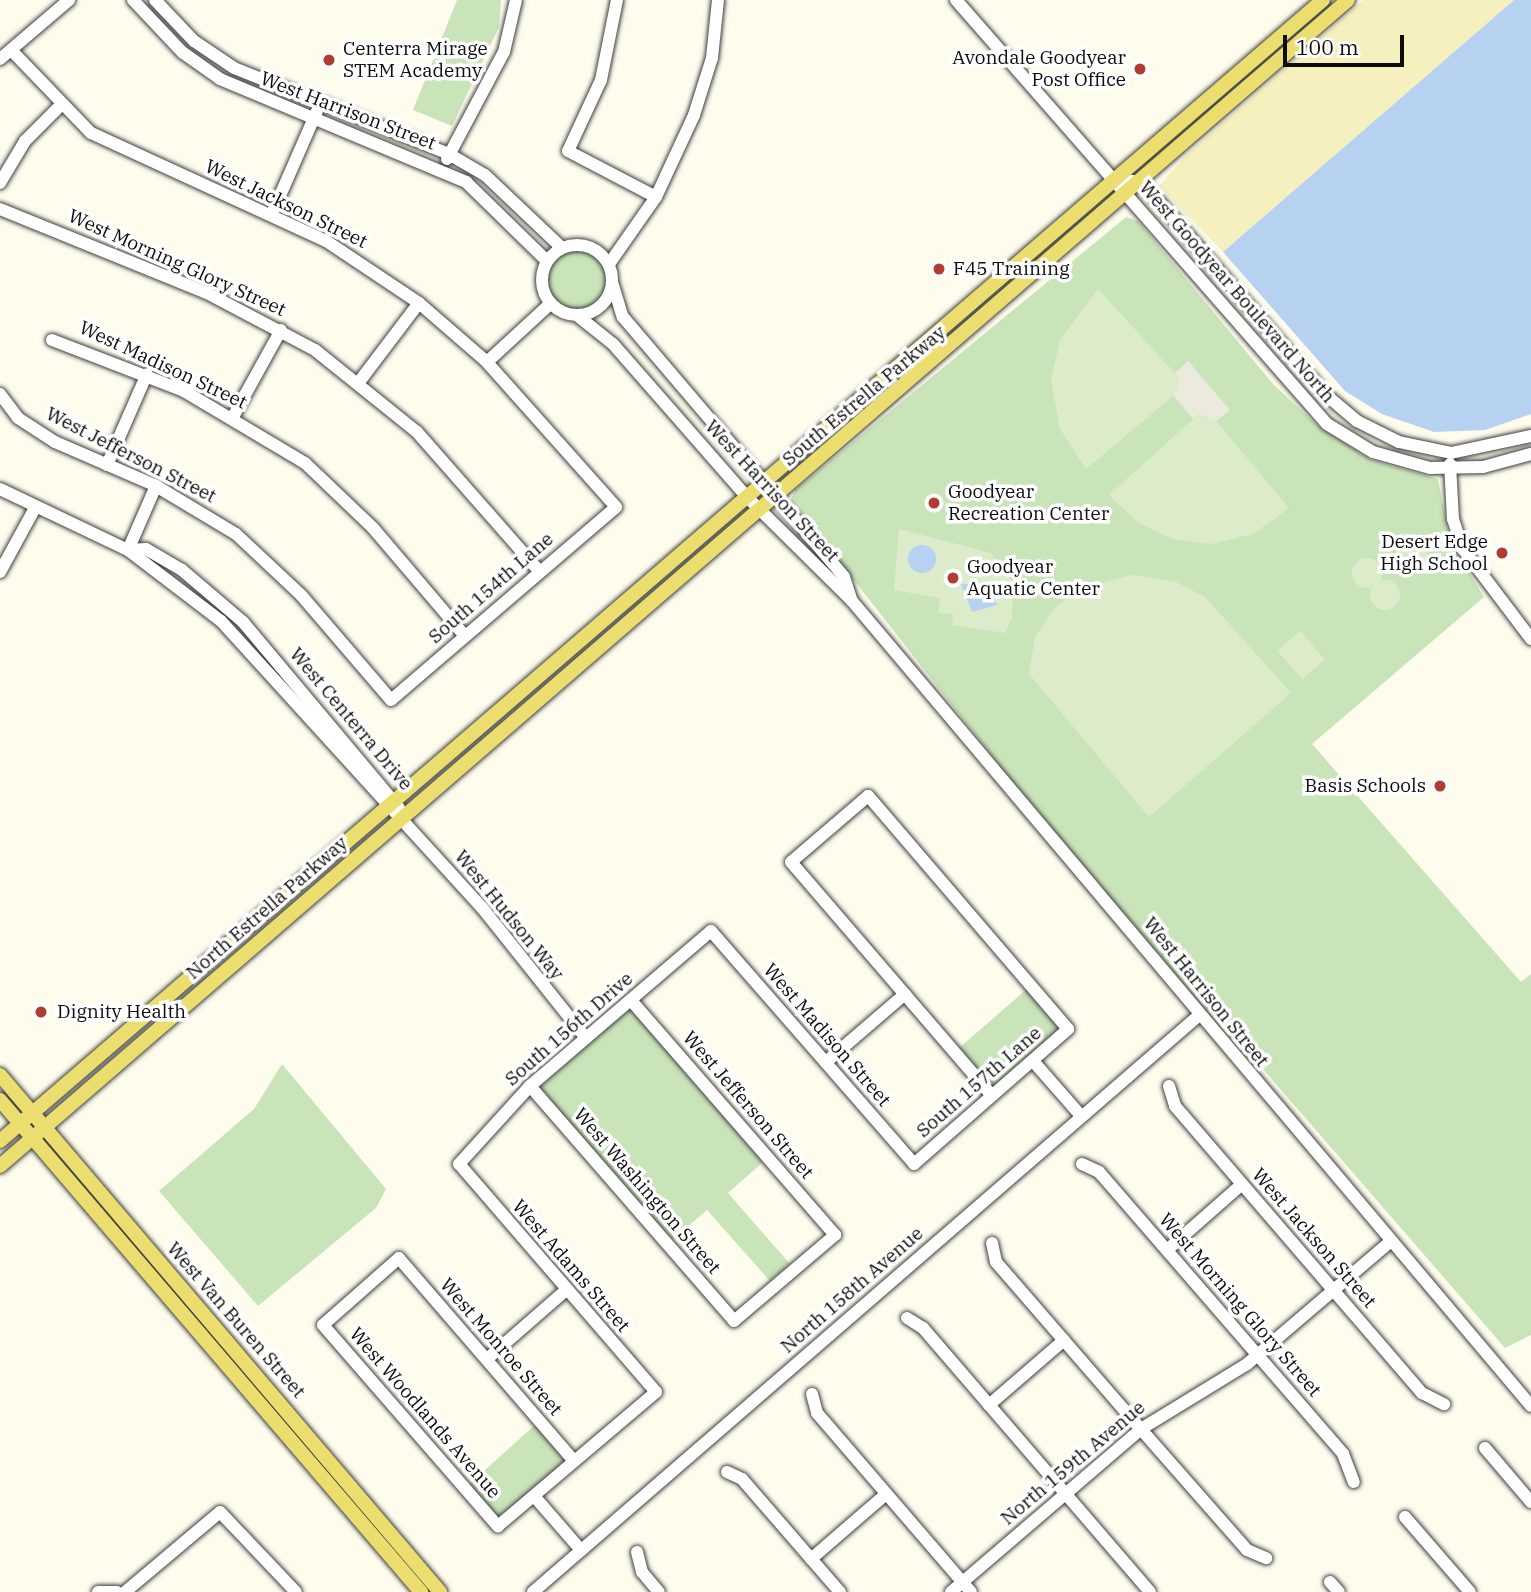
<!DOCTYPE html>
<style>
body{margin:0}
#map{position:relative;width:1531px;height:1592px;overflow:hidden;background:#fdfced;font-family:"IBM Plex Serif",serif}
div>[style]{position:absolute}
.green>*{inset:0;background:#cae4ba;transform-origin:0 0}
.round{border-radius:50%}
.sand>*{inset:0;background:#f5f0be}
.pitch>*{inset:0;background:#dceccb;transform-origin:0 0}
.plaza>*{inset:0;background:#eceadd}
.water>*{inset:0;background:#b6d2f0}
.roads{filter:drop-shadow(0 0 2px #3f3f3f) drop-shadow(0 0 2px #3f3f3f)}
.minor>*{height:12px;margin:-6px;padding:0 6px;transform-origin:6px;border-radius:6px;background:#fff}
.minor>.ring{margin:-6px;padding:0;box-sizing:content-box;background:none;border:12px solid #fff;border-radius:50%}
.major>*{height:14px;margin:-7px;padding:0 7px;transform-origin:7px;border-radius:7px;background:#ebde6f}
.dots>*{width:19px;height:19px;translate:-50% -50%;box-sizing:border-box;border:4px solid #fff;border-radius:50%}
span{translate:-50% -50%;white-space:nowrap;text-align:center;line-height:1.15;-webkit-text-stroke:7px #fff;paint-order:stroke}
.poi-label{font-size:19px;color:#0c0c0c}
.left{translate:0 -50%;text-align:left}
.right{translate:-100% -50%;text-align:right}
.street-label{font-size:19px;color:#0c0c0c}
.scale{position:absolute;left:1283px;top:35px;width:121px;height:32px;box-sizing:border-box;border:4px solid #0c0c0c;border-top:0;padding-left:9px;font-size:21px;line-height:24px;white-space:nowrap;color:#0c0c0c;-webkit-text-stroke:5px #fff;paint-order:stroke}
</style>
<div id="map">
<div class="green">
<i style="clip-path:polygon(457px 0,501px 0,499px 27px,452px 126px,413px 110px)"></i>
<i style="clip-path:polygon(1126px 217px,1138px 221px,1273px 384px,1318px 426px,1371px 460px,1438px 479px,1450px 541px,1484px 597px,1312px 744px,1521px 982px,1531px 974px,1531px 1335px,1505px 1348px,1262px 1068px,1253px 1075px,1065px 849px,791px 500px,795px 490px)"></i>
<i class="round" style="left:545px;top:250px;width:62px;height:62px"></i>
<i style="left:1028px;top:988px;width:53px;height:91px;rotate:49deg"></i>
<i style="clip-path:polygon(629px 1008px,763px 1162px,728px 1193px,790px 1264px,770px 1281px,707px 1210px,672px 1240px,539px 1088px)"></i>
<i style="clip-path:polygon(282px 1064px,386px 1189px,376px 1208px,258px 1306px,159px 1191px,254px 1109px)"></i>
<i style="left:536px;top:1424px;width:47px;height:90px;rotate:48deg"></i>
</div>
<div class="sand">
<i style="clip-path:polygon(1363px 0,1514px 0,1223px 252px,1159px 186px,1185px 156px)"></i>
</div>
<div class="pitch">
<i style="clip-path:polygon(1098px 289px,1181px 380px,1179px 391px,1086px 469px,1060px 429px,1051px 380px,1060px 340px)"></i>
<i style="clip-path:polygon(1199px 414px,1216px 421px,1289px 508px,1253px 534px,1211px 544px,1172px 539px,1139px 523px,1109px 495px)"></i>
<i style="clip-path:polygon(899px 529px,991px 553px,1013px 583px,1012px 618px,1005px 633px,952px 625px,953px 614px,938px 613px,940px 598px,894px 590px)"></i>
<i class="round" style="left:1394px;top:533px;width:22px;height:22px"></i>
<i class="round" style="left:1408px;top:550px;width:22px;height:22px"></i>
<i class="round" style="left:1352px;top:558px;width:30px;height:30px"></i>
<i style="clip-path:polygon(1132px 575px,1174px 581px,1205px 597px,1291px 693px,1149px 817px,1029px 674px,1035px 637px,1055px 608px,1081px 588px)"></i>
<i class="round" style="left:1370px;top:580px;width:30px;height:30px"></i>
<i style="left:1300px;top:631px;width:38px;height:30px;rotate:49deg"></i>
</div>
<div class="plaza">
<i style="clip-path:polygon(1188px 361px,1230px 410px,1216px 421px,1199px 414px,1193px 419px,1174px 396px,1180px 380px,1175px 373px)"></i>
</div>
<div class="water">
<i style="clip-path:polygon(1514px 0,1531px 0,1531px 414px,1485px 430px,1434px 432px,1382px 414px,1345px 391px,1223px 252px)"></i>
<i class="round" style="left:908px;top:545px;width:28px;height:28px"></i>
<i style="clip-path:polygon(988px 582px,997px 605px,972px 612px,961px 584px,972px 584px,979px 592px)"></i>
</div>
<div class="roads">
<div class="minor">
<i style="left:133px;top:0;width:71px;rotate:46.7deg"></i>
<i style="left:182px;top:52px;width:47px;rotate:35.4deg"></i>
<i style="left:220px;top:79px;width:267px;rotate:22.7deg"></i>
<i style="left:466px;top:182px;width:113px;rotate:44.3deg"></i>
<i style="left:155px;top:0;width:57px;rotate:46.4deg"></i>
<i style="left:194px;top:41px;width:48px;rotate:34deg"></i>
<i style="left:234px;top:68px;width:229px;rotate:21.8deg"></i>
<i style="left:447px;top:153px;width:44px;rotate:30.1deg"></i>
<i style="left:485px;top:175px;width:106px;rotate:43.5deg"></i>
<i style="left:617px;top:0;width:82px;rotate:101.3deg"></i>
<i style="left:601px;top:80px;width:78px;rotate:114.9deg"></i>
<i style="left:568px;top:151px;width:99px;rotate:27.6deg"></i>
<i style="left:956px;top:0;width:563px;rotate:48.81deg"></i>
<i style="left:1327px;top:424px;width:54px;rotate:31.3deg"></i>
<i style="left:1373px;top:452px;width:59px;rotate:15.7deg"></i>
<i style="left:1430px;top:468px;width:53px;rotate:-1.1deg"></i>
<i style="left:1483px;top:467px;width:50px;rotate:-15.2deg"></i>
<i style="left:0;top:59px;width:91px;rotate:-40.5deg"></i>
<i style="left:447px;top:159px;width:121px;rotate:-62deg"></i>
<i style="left:504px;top:52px;width:53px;rotate:-77deg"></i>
<i style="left:1113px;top:179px;width:29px;rotate:6deg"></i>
<i style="left:1142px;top:182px;width:280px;rotate:49.2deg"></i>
<i style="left:1325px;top:394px;width:42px;rotate:40.2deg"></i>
<i style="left:1357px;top:421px;width:47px;rotate:26.6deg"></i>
<i style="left:1399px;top:442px;width:53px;rotate:11.9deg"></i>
<i style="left:1451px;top:453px;width:82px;rotate:-12deg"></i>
<i style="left:0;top:183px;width:49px;rotate:-59.2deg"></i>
<i style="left:25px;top:141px;width:49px;rotate:-45deg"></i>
<i style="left:0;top:209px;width:223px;rotate:22.1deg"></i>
<i style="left:207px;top:293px;width:122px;rotate:27.8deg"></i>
<i style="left:315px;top:350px;width:131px;rotate:38.8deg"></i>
<i style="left:417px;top:432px;width:185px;rotate:48.7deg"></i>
<i style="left:272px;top:214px;width:112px;rotate:-66.4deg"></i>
<i class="ring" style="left:542px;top:245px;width:58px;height:58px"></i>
<i style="left:609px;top:264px;width:82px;rotate:-55deg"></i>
<i style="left:656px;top:197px;width:90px;rotate:-65.1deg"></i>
<i style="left:694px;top:115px;width:60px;rotate:-72.5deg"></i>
<i style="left:712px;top:58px;width:58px;rotate:-84.1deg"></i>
<i style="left:612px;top:282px;width:37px;rotate:73deg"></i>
<i style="left:623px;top:317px;width:341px;rotate:49.6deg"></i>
<i style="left:844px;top:577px;width:25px;rotate:72deg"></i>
<i style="left:578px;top:316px;width:45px;rotate:38.7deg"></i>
<i style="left:613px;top:344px;width:202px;rotate:48.8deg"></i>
<i style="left:746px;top:496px;width:149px;rotate:44.7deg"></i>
<i style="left:852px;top:601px;width:1053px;rotate:49.85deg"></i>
<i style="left:52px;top:340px;width:142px;rotate:21.1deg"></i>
<i style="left:184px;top:391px;width:141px;rotate:30.8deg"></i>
<i style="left:305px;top:463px;width:94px;rotate:43.7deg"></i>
<i style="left:373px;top:528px;width:142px;rotate:49.6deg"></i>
<i style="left:487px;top:362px;width:86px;rotate:-42.6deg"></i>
<i style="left:359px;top:382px;width:99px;rotate:-52.8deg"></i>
<i style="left:0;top:394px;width:30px;rotate:53deg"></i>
<i style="left:18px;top:418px;width:44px;rotate:33deg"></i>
<i style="left:55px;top:442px;width:110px;rotate:23.5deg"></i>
<i style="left:156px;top:486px;width:93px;rotate:31deg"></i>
<i style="left:236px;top:534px;width:89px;rotate:43.2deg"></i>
<i style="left:301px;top:595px;width:138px;rotate:49.4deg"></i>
<i style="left:391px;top:700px;width:296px;rotate:-40.6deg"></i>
<i style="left:616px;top:507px;width:194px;rotate:-131.7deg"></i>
<i style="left:487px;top:362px;width:90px;rotate:-139.1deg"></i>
<i style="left:419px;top:303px;width:112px;rotate:-146.3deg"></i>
<i style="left:326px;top:241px;width:259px;rotate:-155.3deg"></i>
<i style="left:91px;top:133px;width:115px;rotate:-133.9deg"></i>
<i style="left:234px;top:415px;width:97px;rotate:-61.1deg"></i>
<i style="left:1450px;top:464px;width:55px;rotate:86.9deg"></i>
<i style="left:1453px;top:519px;width:32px;rotate:72deg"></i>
<i style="left:1463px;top:549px;width:113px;rotate:52.9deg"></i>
<i style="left:107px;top:465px;width:99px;rotate:-66.3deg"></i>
<i style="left:0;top:489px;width:142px;rotate:25.5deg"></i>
<i style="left:128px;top:550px;width:117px;rotate:37.4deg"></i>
<i style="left:221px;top:621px;width:389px;rotate:47.7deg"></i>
<i style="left:483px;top:909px;width:165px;rotate:51.4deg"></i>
<i style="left:128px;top:550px;width:18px;rotate:-3deg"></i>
<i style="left:146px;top:549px;width:42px;rotate:30.3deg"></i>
<i style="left:182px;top:570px;width:80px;rotate:40.4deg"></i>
<i style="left:243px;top:622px;width:243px;rotate:50deg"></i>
<i style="left:128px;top:550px;width:70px;rotate:-66.4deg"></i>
<i style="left:0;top:572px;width:73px;rotate:-61.3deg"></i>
<i style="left:1033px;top:1061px;width:74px;rotate:48.8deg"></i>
<i style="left:826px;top:1062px;width:104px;rotate:-40.7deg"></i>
<i style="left:530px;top:1086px;width:311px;rotate:49deg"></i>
<i style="left:734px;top:1321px;width:133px;rotate:-40.4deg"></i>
<i style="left:835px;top:1235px;width:311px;rotate:-131deg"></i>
<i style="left:1169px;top:1086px;width:21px;rotate:73deg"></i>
<i style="left:1175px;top:1106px;width:379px;rotate:49.3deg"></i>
<i style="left:1422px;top:1393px;width:25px;rotate:27deg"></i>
<i style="left:1082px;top:1164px;width:19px;rotate:25deg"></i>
<i style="left:1099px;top:1172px;width:373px;rotate:49.1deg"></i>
<i style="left:1343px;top:1454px;width:30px;rotate:69deg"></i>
<i style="left:992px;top:1243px;width:19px;rotate:78deg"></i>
<i style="left:996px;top:1262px;width:208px;rotate:49.1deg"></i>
<i style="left:1132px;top:1419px;width:174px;rotate:48.7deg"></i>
<i style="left:1247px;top:1550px;width:21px;rotate:23deg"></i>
<i style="left:1167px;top:1250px;width:100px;rotate:-41.3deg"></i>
<i style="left:907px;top:1318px;width:19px;rotate:32deg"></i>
<i style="left:923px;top:1328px;width:348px;rotate:49.3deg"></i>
<i style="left:487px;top:1359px;width:105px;rotate:-41.1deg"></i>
<i style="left:812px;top:1394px;width:20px;rotate:75deg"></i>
<i style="left:817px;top:1413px;width:236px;rotate:49.3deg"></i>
<i style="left:989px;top:1405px;width:99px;rotate:-40.9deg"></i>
<i style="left:1485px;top:1448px;width:71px;rotate:49.6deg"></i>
<i style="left:574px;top:1461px;width:268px;rotate:-130.8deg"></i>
<i style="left:399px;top:1258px;width:101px;rotate:138.6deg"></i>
<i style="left:323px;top:1325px;width:267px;rotate:49deg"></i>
<i style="left:498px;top:1526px;width:207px;rotate:-40.3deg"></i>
<i style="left:656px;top:1392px;width:301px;rotate:-130.8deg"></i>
<i style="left:459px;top:1164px;width:105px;rotate:-47.7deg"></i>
<i style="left:530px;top:1086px;width:238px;rotate:-40.6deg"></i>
<i style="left:711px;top:931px;width:309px;rotate:48.9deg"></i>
<i style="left:914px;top:1164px;width:205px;rotate:-41.2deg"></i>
<i style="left:1068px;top:1029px;width:307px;rotate:-130.6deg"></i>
<i style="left:868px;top:796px;width:101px;rotate:139.4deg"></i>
<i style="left:791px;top:862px;width:308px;rotate:49.3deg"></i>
<i style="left:727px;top:1472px;width:17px;rotate:25deg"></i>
<i style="left:742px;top:1479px;width:150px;rotate:49.1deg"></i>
<i style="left:534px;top:1496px;width:72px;rotate:49deg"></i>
<i style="left:1405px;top:1517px;width:99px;rotate:49.1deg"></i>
<i style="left:637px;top:1552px;width:21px;rotate:76deg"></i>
<i style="left:642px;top:1572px;width:26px;rotate:50deg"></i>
<i style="left:811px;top:1559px;width:99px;rotate:-40.9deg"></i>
<i style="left:1330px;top:1582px;width:13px;rotate:48deg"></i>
<i style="left:98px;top:1592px;width:19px"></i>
<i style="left:125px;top:1592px;width:124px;rotate:-40.1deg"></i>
<i style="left:220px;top:1512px;width:110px;rotate:46.5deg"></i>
<i style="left:533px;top:1592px;width:878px;rotate:-40.89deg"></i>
<i style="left:951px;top:1592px;width:250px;rotate:-40.6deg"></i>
<i style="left:1141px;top:1429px;width:124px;rotate:-31.5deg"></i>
<i style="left:1247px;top:1364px;width:188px;rotate:-40.5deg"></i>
</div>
<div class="major">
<i style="left:0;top:1075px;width:679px;rotate:49.6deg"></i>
<i style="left:0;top:1100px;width:648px;rotate:49.45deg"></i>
<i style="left:0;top:1141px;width:1747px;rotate:-40.78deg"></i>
<i style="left:0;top:1166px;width:1782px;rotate:-40.86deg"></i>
</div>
</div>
<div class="dots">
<i style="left:329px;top:60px;background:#af3d32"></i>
<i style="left:1140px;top:69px;background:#af3d32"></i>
<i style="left:939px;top:269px;background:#af3d32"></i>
<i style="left:934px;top:503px;background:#af3d32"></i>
<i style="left:1502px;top:553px;background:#af3d32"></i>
<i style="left:953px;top:578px;background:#af3d32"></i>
<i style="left:1440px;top:786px;background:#af3d32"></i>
<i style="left:41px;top:1012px;background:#af3d32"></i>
</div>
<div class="poi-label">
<span class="left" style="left:343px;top:60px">Centerra Mirage<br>STEM Academy</span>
<span class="right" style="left:1126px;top:69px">Avondale Goodyear<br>Post Office</span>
<span class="left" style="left:953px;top:269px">F45 Training</span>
<span class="left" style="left:948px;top:503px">Goodyear<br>Recreation Center</span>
<span class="right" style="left:1488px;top:553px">Desert Edge<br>High School</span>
<span class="left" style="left:967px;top:578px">Goodyear<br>Aquatic Center</span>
<span class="right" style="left:1426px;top:786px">Basis Schools</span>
<span class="left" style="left:57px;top:1012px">Dignity Health</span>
</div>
<div class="street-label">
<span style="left:348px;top:111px;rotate:21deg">West Harrison Street</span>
<span style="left:286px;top:204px;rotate:26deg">West Jackson Street</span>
<span style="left:177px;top:263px;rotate:24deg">West Morning Glory Street</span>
<span style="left:1237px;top:292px;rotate:49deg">West Goodyear Boulevard North</span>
<span style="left:163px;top:365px;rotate:25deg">West Madison Street</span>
<span style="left:864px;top:396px;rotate:-40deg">South Estrella Parkway</span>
<span style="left:131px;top:455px;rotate:27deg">West Jefferson Street</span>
<span style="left:772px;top:491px;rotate:47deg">West Harrison Street</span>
<span style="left:491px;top:588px;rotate:-41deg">South 154th Lane</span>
<span style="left:351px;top:719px;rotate:50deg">West Centerra Drive</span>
<span style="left:267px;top:908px;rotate:-41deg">North Estrella Parkway</span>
<span style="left:509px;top:915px;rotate:51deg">West Hudson Way</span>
<span style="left:1206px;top:992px;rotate:51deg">West Harrison Street</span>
<span style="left:569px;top:1029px;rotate:-41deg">South 156th Drive</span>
<span style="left:827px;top:1035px;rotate:49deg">West Madison Street</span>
<span style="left:979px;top:1082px;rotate:-41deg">South 157th Lane</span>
<span style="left:748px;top:1105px;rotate:49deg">West Jefferson Street</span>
<span style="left:647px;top:1191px;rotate:49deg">West Washington Street</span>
<span style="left:1314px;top:1238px;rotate:49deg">West Jackson Street</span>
<span style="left:571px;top:1266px;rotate:49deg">West Adams Street</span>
<span style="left:852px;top:1290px;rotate:-41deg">North 158th Avenue</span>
<span style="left:1240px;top:1305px;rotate:49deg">West Morning Glory Street</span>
<span style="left:236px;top:1320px;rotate:49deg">West Van Buren Street</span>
<span style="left:501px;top:1347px;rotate:49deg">West Monroe Street</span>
<span style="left:425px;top:1413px;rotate:49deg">West Woodlands Avenue</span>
<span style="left:1073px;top:1463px;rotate:-40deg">North 159th Avenue</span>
</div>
<div class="scale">100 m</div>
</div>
